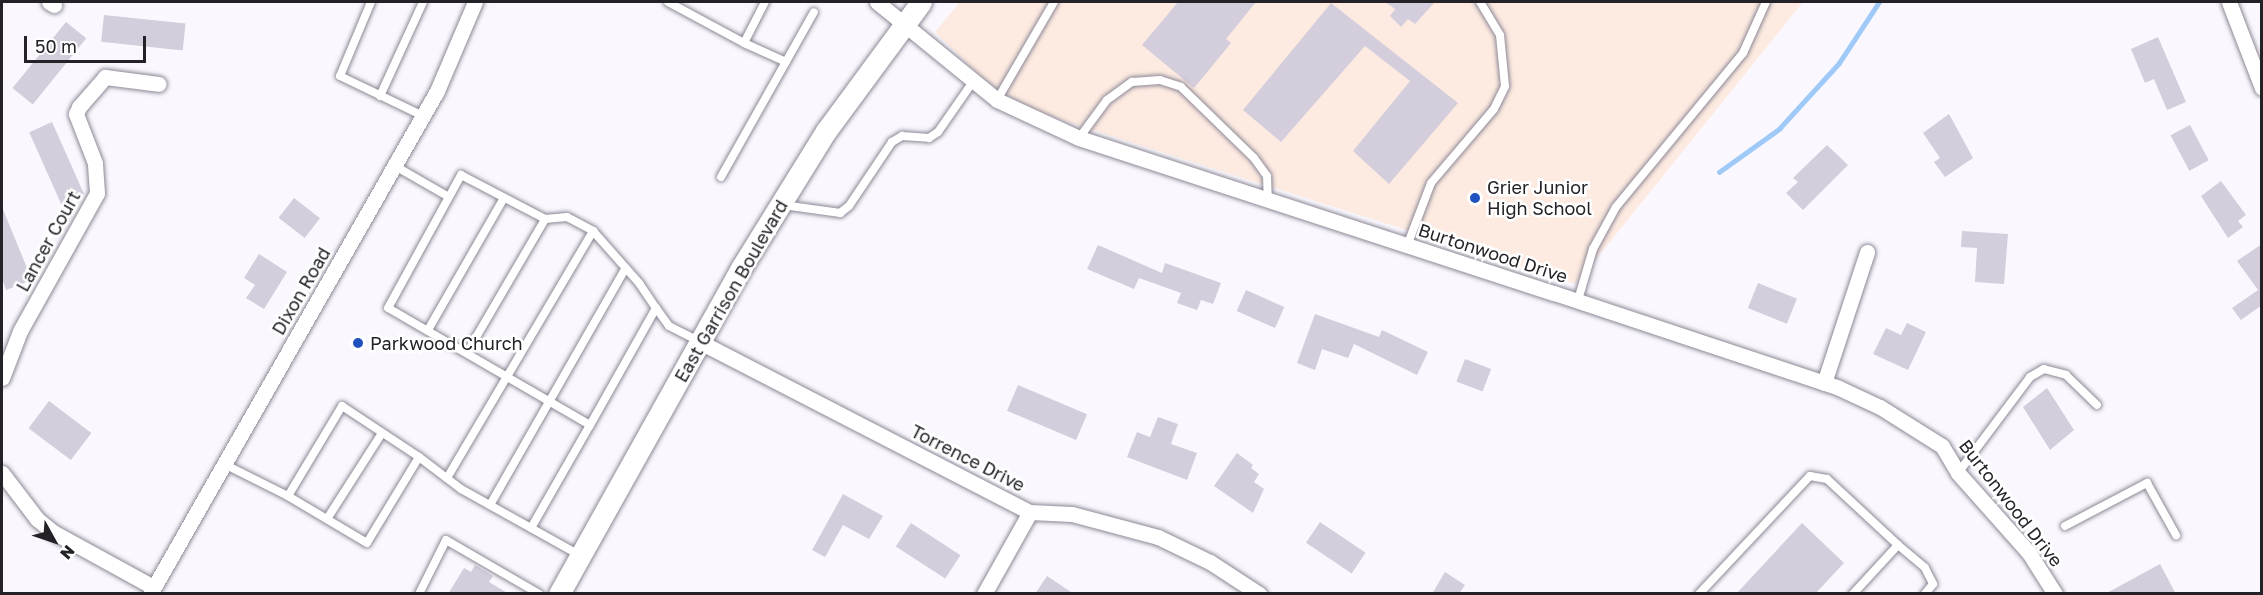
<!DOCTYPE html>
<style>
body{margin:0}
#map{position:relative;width:2263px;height:595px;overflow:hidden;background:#faf8fe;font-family:"Golos Text",sans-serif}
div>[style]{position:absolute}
.education>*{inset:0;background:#fdebe1}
.stream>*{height:4.5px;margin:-2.25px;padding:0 2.25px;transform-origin:2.25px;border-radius:2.25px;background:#9fcaf8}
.building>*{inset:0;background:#d3cddc;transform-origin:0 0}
.roads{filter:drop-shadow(0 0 2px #8e8896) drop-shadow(0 0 2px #8e8896)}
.service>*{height:8px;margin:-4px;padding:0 4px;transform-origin:4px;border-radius:4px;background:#fff}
.minor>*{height:15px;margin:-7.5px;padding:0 7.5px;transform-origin:7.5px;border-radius:7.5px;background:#fff}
.secondary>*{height:21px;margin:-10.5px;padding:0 10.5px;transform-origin:10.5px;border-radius:10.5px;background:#fff}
.dots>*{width:16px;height:16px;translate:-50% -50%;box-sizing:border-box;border:3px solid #fff;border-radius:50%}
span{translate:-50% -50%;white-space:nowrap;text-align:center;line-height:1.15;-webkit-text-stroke:5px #fff;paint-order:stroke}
.poi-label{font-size:18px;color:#242127}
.left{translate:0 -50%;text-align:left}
.street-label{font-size:18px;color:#242127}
.frame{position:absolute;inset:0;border:3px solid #242127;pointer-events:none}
.north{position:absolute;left:24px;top:511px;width:60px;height:60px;-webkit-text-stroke:4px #fff;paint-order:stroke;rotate:130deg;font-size:16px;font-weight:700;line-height:24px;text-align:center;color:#242127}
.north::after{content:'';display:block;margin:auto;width:21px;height:27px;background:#242127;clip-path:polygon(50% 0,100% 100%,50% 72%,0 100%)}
.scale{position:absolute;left:24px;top:36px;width:122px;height:27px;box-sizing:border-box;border:3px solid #242127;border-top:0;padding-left:8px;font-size:18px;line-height:21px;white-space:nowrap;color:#242127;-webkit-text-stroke:4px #fff;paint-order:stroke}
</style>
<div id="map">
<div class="education">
<i style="clip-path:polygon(960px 2px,1803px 2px,1576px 284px,1033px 111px,983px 79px,935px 32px)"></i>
</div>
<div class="stream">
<i style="left:1719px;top:172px;width:74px;rotate:-35.6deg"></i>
<i style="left:1779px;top:129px;width:89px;rotate:-47.7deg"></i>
<i style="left:1839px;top:63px;width:73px;rotate:-56.7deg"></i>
</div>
<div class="building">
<i style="clip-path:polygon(1178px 2px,1256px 2px,1226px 39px,1231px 43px,1194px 88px,1142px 45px)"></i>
<i style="clip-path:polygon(1385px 2px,1435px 2px,1415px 24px,1408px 19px,1401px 27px,1390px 16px,1395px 9px)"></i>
<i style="clip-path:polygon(1331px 3px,1458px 103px,1389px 184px,1353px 151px,1410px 81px,1365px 46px,1281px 142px,1243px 110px)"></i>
<i style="left:104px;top:15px;width:82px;height:27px;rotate:6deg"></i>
<i style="left:66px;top:22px;width:26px;height:85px;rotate:39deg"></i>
<i style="clip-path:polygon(2158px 37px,2186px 102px,2167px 110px,2154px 79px,2145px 83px,2131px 49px)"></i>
<i style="clip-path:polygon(1949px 114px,1973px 158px,1945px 177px,1934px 162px,1940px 158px,1923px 133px)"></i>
<i style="left:52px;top:122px;width:79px;height:25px;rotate:66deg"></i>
<i style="left:2190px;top:125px;width:40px;height:22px;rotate:62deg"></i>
<i style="clip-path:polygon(1827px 145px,1848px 165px,1803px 210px,1786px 193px,1798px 182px,1793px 178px)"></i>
<i style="clip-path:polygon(2221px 181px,2246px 215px,2238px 221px,2243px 227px,2228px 238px,2201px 196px)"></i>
<i style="left:294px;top:198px;width:33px;height:25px;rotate:38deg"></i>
<i style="clip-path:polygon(2px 207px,32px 280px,6px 290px,2px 278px)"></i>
<i style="clip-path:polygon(1962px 231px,2008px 234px,2004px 284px,1975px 282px,1977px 248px,1961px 247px)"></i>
<i style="clip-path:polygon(2262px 244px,2262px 305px,2241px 320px,2232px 308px,2258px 290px,2237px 261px)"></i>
<i style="clip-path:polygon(1098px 245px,1162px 273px,1165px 263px,1221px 283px,1213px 304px,1201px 300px,1197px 310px,1177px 303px,1181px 293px,1139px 278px,1134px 289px,1087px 269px)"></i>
<i style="clip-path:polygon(259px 254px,287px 272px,264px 309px,246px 298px,255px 285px,244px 278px)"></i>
<i style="left:1758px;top:283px;width:42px;height:27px;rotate:22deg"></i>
<i style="left:1246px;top:290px;width:42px;height:23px;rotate:24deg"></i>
<i style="clip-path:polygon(1315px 314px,1379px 337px,1382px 330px,1428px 352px,1417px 375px,1354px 344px,1348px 358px,1322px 349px,1315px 370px,1297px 363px)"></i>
<i style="clip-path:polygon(1907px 323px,1926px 332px,1908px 370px,1873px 354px,1886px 328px,1901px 335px)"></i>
<i style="left:1465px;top:359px;width:28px;height:24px;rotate:21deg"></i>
<i style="left:1018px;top:385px;width:75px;height:28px;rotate:23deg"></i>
<i style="clip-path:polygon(2047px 388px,2074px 430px,2050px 450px,2023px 407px)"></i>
<i style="left:49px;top:401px;width:53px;height:34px;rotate:37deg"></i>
<i style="clip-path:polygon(1158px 417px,1178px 424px,1171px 444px,1197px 453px,1187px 480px,1127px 457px,1137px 432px,1150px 437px)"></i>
<i style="clip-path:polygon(1237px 453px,1253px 465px,1251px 468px,1259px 474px,1254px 482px,1264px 489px,1253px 513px,1214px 486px)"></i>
<i style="clip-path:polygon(843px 494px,883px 516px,869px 539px,843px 525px,825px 557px,812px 550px)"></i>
<i style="left:1320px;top:522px;width:55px;height:25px;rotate:34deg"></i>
<i style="left:911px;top:523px;width:59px;height:28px;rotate:33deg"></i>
<i style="clip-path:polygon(1802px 523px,1844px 563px,1815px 594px,1736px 594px)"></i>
<i style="clip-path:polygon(2160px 564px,2176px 594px,2105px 594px)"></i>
<i style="clip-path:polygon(475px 565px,493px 576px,489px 582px,509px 594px,448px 594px,464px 568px,471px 572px)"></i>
<i style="clip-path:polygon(1445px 572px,1465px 585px,1459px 594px,1432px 594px)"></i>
<i style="clip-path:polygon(1047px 576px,1074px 594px,1035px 594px)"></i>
</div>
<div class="roads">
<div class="service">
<i style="left:371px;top:2px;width:80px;rotate:112.7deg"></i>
<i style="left:340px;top:76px;width:92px;rotate:25.7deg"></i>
<i style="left:668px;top:2px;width:86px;rotate:28.3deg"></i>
<i style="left:744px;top:43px;width:46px;rotate:-62.9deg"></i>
<i style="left:744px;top:43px;width:46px;rotate:24.3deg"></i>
<i style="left:380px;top:96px;width:103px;rotate:-65.4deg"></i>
<i style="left:997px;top:100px;width:113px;rotate:-59.8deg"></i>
<i style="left:1079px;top:138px;width:47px;rotate:-53.6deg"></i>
<i style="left:1107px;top:100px;width:31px;rotate:-36deg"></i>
<i style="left:1132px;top:82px;width:28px;rotate:-4deg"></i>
<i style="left:1160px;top:80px;width:22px;rotate:18deg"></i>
<i style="left:1181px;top:87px;width:102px;rotate:44.2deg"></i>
<i style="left:1254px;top:158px;width:22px;rotate:54deg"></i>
<i style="left:1267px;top:176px;width:24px;rotate:88deg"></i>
<i style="left:395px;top:166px;width:62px;rotate:29.9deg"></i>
<i style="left:721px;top:177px;width:189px;rotate:-60.6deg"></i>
<i style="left:783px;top:205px;width:58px;rotate:8deg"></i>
<i style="left:840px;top:213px;width:11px;rotate:-38deg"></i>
<i style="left:849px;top:206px;width:77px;rotate:-56.1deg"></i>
<i style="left:892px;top:142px;width:12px;rotate:-31deg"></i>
<i style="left:902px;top:136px;width:27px;rotate:4deg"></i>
<i style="left:929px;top:138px;width:11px;rotate:-34deg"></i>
<i style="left:938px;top:132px;width:60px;rotate:-55.2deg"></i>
<i style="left:1407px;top:246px;width:67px;rotate:-69.1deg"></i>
<i style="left:1431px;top:183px;width:97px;rotate:-49.6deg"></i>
<i style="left:1494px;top:109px;width:25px;rotate:-64deg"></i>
<i style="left:1505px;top:86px;width:51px;rotate:-95.6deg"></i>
<i style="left:1500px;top:35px;width:39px;rotate:-121deg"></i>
<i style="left:1578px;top:300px;width:53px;rotate:-73.6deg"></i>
<i style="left:1593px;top:249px;width:48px;rotate:-61.3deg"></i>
<i style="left:1616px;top:207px;width:200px;rotate:-50.5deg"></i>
<i style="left:1743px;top:53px;width:56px;rotate:-65.7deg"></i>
<i style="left:656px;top:308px;width:134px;rotate:119.4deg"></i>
<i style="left:590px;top:425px;width:233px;rotate:-149.9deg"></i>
<i style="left:388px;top:308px;width:152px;rotate:-61.2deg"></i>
<i style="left:461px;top:175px;width:95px;rotate:27.6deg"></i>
<i style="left:545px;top:219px;width:22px;rotate:-5deg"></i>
<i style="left:567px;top:217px;width:30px;rotate:28deg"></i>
<i style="left:593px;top:231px;width:69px;rotate:48.5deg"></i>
<i style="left:639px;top:283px;width:30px;rotate:56deg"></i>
<i style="left:656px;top:308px;width:22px;rotate:54deg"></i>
<i style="left:669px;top:326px;width:34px;rotate:27deg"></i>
<i style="left:428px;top:330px;width:152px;rotate:-60.1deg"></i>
<i style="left:468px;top:351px;width:153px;rotate:-59.7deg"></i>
<i style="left:419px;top:457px;width:100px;rotate:121.2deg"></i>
<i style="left:367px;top:543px;width:92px;rotate:-149.3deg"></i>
<i style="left:288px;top:496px;width:105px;rotate:-59deg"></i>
<i style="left:342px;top:406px;width:92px;rotate:33.5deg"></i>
<i style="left:419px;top:457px;width:53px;rotate:37.3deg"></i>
<i style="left:461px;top:489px;width:135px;rotate:29.2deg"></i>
<i style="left:224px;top:464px;width:72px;rotate:26.6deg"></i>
<i style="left:1958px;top:473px;width:120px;rotate:-53.1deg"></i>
<i style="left:2030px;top:377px;width:16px;rotate:-30deg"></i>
<i style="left:2044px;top:369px;width:23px;rotate:15deg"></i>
<i style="left:2066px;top:375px;width:43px;rotate:44.1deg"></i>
<i style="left:447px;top:478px;width:287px;rotate:-59.4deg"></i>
<i style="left:490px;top:505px;width:273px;rotate:-60.2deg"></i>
<i style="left:327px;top:519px;width:102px;rotate:-57.4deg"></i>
<i style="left:2065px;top:526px;width:93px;rotate:-27.7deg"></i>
<i style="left:2147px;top:483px;width:60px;rotate:60.9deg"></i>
<i style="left:531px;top:528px;width:119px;rotate:-60.2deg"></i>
<i style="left:1898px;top:545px;width:35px;rotate:40deg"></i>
<i style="left:1925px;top:568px;width:18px;rotate:63deg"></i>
<i style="left:1933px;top:584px;width:13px;rotate:129deg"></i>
<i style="left:419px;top:594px;width:60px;rotate:-63.4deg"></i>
<i style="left:446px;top:540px;width:108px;rotate:30.1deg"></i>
<i style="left:1699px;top:594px;width:162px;rotate:-46.8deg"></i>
<i style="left:1810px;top:476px;width:17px;rotate:10deg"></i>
<i style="left:1827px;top:479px;width:97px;rotate:42.9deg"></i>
<i style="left:1898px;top:545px;width:67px;rotate:132.6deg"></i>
</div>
<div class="minor">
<i style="left:49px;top:2px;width:6px;rotate:31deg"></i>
<i style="left:877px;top:2px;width:155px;rotate:39.2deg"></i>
<i style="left:997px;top:100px;width:90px;rotate:24.9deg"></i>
<i style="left:1079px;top:138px;width:500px;rotate:18.1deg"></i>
<i style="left:1554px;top:293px;width:300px;rotate:18.4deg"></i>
<i style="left:1839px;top:388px;width:45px;rotate:24.9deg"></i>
<i style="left:1880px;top:407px;width:73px;rotate:32.2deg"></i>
<i style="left:1942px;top:446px;width:31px;rotate:59deg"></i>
<i style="left:1958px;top:473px;width:107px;rotate:48.4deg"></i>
<i style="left:2029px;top:553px;width:49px;rotate:57.6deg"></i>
<i style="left:2229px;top:2px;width:92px;rotate:69deg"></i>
<i style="left:700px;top:342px;width:371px;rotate:27.3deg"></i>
<i style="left:1030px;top:512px;width:42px;rotate:2.7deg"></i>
<i style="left:1072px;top:514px;width:89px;rotate:15deg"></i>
<i style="left:1158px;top:537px;width:58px;rotate:25.7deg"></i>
<i style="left:1210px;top:562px;width:59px;rotate:33.1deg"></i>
<i style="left:2px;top:378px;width:50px;rotate:-69deg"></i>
<i style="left:20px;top:331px;width:158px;rotate:-60.8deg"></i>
<i style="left:97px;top:193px;width:30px;rotate:-94deg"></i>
<i style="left:95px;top:163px;width:53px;rotate:-111.2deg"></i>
<i style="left:76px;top:114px;width:8px;rotate:-67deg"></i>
<i style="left:79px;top:107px;width:40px;rotate:-49deg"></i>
<i style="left:105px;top:77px;width:54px;rotate:7.4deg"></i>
<i style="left:1824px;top:383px;width:138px;rotate:-71.8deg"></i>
<i style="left:2px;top:473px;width:58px;rotate:52.7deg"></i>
<i style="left:37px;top:519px;width:21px;rotate:39deg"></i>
<i style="left:53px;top:532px;width:114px;rotate:28.8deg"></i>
<i style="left:150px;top:594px;width:579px;rotate:-60.29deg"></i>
<i style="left:437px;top:91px;width:97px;rotate:-66.9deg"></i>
<i style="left:984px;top:594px;width:94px;rotate:-60.7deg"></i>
</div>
<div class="secondary">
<i style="left:559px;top:594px;width:373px;rotate:-60.8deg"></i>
<i style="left:741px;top:268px;width:161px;rotate:-58.2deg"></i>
<i style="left:826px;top:131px;width:160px;rotate:-53.6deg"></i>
</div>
</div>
<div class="dots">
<i style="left:1475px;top:198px;background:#2052bf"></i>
<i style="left:358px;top:343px;background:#2052bf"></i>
</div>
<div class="poi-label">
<span class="left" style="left:1487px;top:198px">Grier Junior<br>High School</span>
<span class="left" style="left:370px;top:343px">Parkwood Church</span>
</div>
<div class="street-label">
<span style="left:48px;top:241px;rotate:-61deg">Lancer Court</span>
<span style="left:1493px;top:253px;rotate:18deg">Burtonwood Drive</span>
<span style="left:301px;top:291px;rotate:-60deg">Dixon Road</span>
<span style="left:731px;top:291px;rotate:-60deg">East Garrison Boulevard</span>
<span style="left:968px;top:458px;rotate:27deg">Torrence Drive</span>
<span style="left:2011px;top:503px;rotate:52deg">Burtonwood Drive</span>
</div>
<div class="frame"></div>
<div class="north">N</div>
<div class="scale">50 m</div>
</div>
